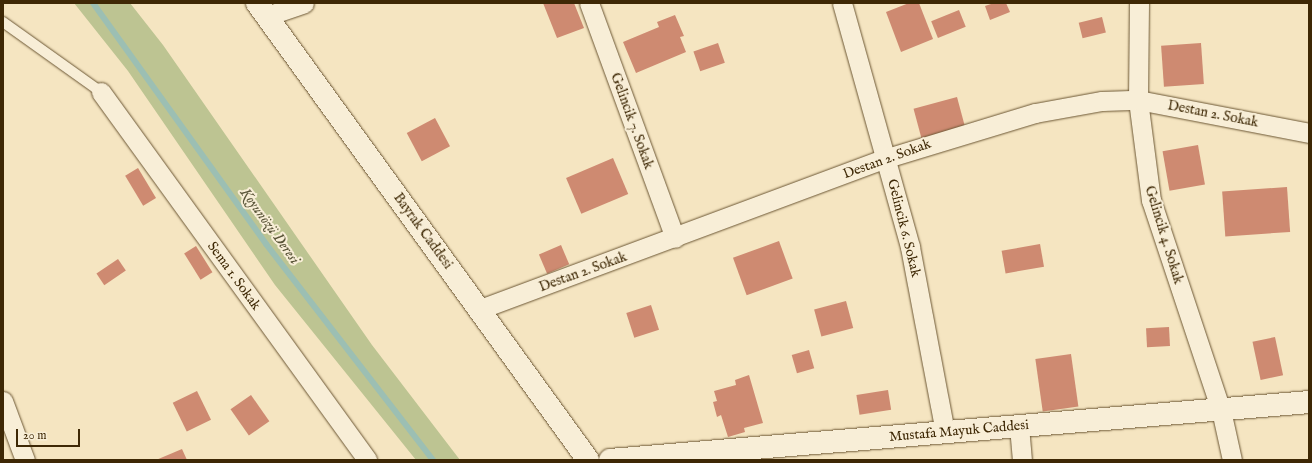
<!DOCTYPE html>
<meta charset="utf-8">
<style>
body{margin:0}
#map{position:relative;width:1312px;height:463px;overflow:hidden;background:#f5e5c1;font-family:"IM FELL English",serif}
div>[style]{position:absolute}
.green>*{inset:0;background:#bdc492}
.stream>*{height:6px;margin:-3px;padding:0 3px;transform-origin:3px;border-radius:3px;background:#9cbfb3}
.building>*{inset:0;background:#ce8a71;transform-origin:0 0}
.roads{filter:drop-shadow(0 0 1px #6c5734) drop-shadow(0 0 1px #6c5734)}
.service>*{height:10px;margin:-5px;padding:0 5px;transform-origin:5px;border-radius:5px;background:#f8eed7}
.minor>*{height:19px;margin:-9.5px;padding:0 9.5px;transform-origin:9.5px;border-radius:9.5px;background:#f8eed7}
.tertiary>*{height:22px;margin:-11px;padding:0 11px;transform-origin:11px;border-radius:11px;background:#f8eed7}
span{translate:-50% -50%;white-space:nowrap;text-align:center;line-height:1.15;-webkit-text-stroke:4px #f8eed7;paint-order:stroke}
.street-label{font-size:14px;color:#3e2805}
.water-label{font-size:15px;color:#5a5539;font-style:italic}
.frame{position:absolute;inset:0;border:4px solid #3e2805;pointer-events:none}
.scale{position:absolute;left:16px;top:429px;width:64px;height:18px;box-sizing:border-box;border:2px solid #3e2805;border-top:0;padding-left:5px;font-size:12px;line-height:14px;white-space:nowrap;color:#3e2805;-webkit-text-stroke:3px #f8eed7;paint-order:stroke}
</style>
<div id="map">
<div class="green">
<i style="clip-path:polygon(74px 3px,130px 3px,163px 45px,372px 345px,460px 460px,416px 460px,275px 285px,128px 71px)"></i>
</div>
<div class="stream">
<i style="left:93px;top:3px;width:297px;rotate:54.3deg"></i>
<i style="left:266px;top:244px;width:273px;rotate:52.3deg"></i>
</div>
<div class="building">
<i style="clip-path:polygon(543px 3px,574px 3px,584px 28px,557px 38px)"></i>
<i style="clip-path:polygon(909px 3px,919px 3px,933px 39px,901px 52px,886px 12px)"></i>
<i style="clip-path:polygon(994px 3px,1006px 3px,1010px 12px,990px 20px,985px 6px)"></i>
<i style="left:959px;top:10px;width:18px;height:30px;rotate:68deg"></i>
<i style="clip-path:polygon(675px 15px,684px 36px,680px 37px,686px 52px,636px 73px,623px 42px,659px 27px,657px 22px)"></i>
<i style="left:1102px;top:17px;width:16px;height:24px;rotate:76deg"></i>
<i style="left:718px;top:43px;width:21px;height:26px;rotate:71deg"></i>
<i style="left:1201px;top:43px;width:41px;height:40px;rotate:86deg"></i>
<i style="left:957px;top:97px;width:34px;height:45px;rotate:75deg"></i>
<i style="left:435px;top:118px;width:32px;height:32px;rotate:62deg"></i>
<i style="left:1198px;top:145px;width:40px;height:36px;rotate:80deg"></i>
<i style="left:613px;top:158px;width:39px;height:51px;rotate:67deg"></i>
<i style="left:138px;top:168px;width:35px;height:15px;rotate:59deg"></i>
<i style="left:1287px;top:187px;width:45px;height:65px;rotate:86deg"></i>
<i style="left:779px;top:241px;width:40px;height:49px;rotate:70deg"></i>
<i style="left:1040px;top:244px;width:23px;height:39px;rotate:80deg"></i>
<i style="left:561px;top:245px;width:21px;height:24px;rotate:67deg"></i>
<i style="left:196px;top:246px;width:31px;height:14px;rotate:58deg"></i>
<i style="left:118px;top:259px;width:14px;height:26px;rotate:56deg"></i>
<i style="left:846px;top:301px;width:28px;height:33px;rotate:75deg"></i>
<i style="left:651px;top:305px;width:26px;height:26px;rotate:72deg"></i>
<i style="left:1169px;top:327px;width:19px;height:23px;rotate:87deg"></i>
<i style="left:1275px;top:337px;width:39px;height:23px;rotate:78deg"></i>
<i style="left:809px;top:350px;width:19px;height:18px;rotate:74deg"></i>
<i style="left:1071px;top:354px;width:53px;height:36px;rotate:82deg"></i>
<i style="clip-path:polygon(749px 375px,763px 423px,744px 428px,745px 432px,728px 437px,721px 415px,717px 417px,713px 402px,717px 401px,714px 391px,736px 385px,735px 380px)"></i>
<i style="left:888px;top:390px;width:20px;height:32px;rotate:81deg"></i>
<i style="left:197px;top:391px;width:32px;height:27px;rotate:64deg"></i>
<i style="left:251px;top:395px;width:32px;height:25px;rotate:55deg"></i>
<i style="clip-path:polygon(182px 449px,187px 460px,156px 460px)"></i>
</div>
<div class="roads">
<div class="service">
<i style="left:3px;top:22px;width:120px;rotate:35.5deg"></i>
</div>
<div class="minor">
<i style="left:589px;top:3px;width:250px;rotate:69.9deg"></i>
<i style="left:842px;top:3px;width:253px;rotate:74.4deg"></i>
<i style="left:910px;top:247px;width:188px;rotate:79.3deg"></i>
<i style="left:1139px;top:3px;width:97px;rotate:90.6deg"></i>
<i style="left:1138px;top:100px;width:101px;rotate:82.6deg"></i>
<i style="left:1151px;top:200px;width:221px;rotate:71.6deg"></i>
<i style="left:1221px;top:410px;width:51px;rotate:77.6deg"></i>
<i style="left:267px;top:16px;width:39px;rotate:-19deg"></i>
<i style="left:101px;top:92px;width:454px;rotate:54.1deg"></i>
<i style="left:480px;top:309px;width:434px;rotate:-20.4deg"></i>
<i style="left:887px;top:158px;width:155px;rotate:-16.9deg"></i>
<i style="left:1035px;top:113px;width:68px;rotate:-10.2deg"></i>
<i style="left:1102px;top:101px;width:36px;rotate:-2deg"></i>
<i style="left:1138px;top:100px;width:174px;rotate:10.9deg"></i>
<i style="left:3px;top:401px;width:63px;rotate:69.6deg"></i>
<i style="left:1019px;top:426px;width:34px;rotate:85deg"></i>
</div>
<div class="tertiary">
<i style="left:257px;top:3px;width:564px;rotate:54.08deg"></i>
<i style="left:610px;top:460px;width:701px;rotate:-4.74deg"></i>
</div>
</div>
<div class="street-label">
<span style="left:1213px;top:114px;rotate:11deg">Destan 2. Sokak</span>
<span style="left:632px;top:121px;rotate:70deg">Gelincik 7. Sokak</span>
<span style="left:887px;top:159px;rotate:-20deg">Destan 2. Sokak</span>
<span style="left:904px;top:228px;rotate:76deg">Gelincik 6. Sokak</span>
<span style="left:423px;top:231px;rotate:54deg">Bayrak Caddesi</span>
<span style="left:1164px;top:235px;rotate:73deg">Gelincik 4. Sokak</span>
<span style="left:583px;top:272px;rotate:-20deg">Destan 2. Sokak</span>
<span style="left:234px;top:276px;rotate:54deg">Sema 1. Sokak</span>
<span style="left:959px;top:431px;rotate:-5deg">Mustafa Mayuk Caddesi</span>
</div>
<div class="water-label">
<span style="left:270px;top:226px;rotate:54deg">Koyunözü Deresi</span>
</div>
<div class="frame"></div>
<div class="scale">20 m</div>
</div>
